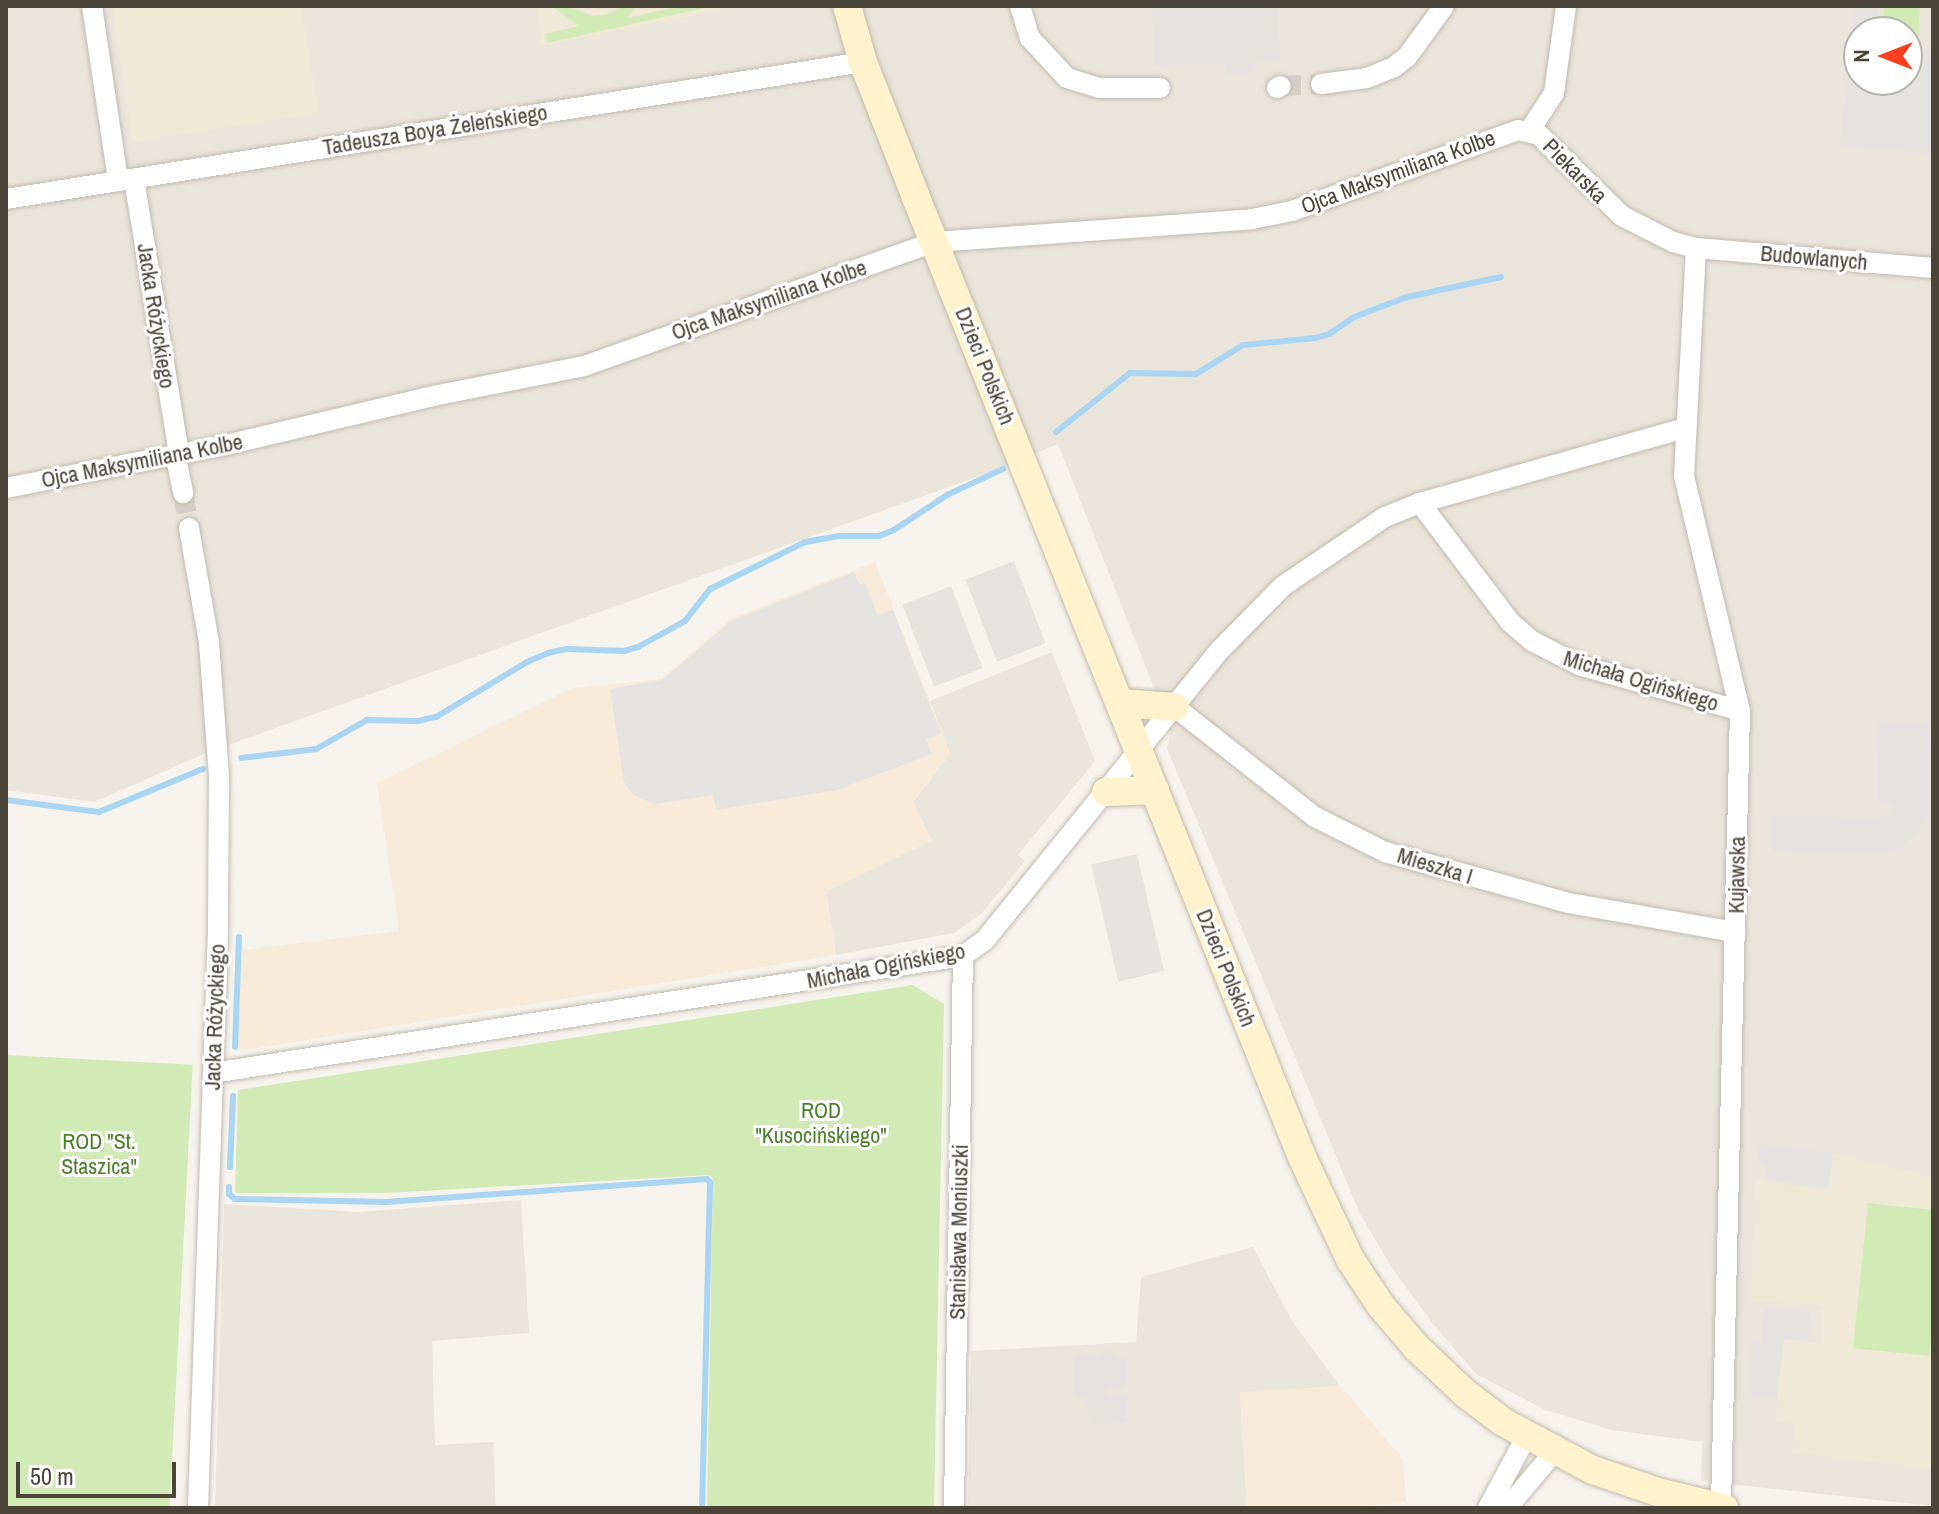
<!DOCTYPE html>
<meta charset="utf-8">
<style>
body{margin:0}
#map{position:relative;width:1939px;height:1514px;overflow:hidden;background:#f6f3ec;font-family:"Archivo Narrow",sans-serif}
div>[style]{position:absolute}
.residential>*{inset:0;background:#eae5da}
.commercial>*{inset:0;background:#f7ead8}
.education>*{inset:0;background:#efe8d6}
.green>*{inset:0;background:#d2eab5;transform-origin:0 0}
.parking>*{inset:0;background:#e5e3e0;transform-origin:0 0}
.stream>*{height:6px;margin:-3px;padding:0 3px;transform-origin:3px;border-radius:3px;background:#a9d4f2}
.street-tunnel>*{height:20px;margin-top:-10px;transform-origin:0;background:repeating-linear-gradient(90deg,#d4d0c8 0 20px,transparent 0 30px)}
.roads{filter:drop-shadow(0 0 2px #c2bbae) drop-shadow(0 0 2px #c2bbae)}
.street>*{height:20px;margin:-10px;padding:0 10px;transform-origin:10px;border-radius:10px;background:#fff}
.secondary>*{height:28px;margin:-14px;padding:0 14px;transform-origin:14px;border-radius:14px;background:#fff3cd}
span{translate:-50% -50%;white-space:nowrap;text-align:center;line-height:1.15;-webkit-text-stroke:6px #fff;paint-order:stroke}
.street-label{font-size:22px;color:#4b4439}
.park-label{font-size:22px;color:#4a7f2a}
.frame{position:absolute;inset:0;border:8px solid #4b4439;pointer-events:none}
.north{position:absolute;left:1843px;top:16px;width:80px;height:80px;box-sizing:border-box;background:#fff;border:2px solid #b7b4b0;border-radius:50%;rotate:270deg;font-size:22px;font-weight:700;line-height:32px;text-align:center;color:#4b4439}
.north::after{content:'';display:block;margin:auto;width:28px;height:36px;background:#fc3f1d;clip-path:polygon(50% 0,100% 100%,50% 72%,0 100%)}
.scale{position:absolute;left:16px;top:1462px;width:160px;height:36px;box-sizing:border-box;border:4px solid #4b4439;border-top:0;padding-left:10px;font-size:24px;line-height:28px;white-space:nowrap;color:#4b4439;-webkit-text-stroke:6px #fff;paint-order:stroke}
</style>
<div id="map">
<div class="residential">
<i style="clip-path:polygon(evenodd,6px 6px,1933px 6px,1933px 1506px,1701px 1481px,1702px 1442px,1612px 1430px,1545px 1410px,1476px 1374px,1433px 1324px,1392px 1268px,1360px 1214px,1167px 748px,1171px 731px,1058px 444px,999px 469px,206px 753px,94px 802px,6px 790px,6px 6px,1859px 32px,1907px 32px,1907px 80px,1859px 80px,1859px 32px)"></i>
<i style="clip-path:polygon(1052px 652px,1095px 761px,1018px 855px,1025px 861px,982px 913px,954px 933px,836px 955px,826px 891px,931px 841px,913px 802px,950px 754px,930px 701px)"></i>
<i style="clip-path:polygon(521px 1200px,529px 1333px,432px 1341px,435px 1445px,493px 1442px,496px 1508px,215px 1508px,224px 1204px,358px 1212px)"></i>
<i style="clip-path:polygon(1253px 1247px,1292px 1321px,1340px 1386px,1240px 1393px,1247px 1508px,968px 1508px,971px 1351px,1136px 1342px,1141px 1277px)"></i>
</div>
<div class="commercial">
<i style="clip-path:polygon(875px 562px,950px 754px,913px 801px,932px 841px,826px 891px,836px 955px,238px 1051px,242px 950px,399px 931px,377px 783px,573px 688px,661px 679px,732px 618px)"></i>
<i style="clip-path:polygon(1340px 1386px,1403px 1459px,1406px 1502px,1335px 1508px,1247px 1508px,1240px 1392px)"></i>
</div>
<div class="education">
<i style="clip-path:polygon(112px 6px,301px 6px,319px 113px,133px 142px)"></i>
<i style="clip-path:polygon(537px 6px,741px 6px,542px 46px)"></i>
<i style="clip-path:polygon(1833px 1153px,1933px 1177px,1933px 1469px,1792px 1453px,1795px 1424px,1775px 1421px,1784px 1339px,1821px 1344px,1822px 1305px,1751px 1302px,1754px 1180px,1829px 1190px)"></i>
</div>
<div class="green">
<i style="clip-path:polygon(551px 6px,567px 6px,593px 16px,607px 14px,622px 6px,637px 6px,627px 18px,680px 6px,713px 6px,547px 43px,545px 34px,579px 26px)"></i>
<i style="clip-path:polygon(1884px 6px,1920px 6px,1918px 45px,1907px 45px,1907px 32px,1882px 32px)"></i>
<i style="clip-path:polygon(913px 985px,944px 1004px,934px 1508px,707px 1508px,713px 1179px,709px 1175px,386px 1193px,235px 1193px,238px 1090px)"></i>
<i style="left:6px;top:1055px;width:187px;height:453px;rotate:3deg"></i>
<i style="clip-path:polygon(1868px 1203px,1933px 1210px,1933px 1319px,1929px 1356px,1853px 1348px)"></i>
</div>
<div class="parking">
<i style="clip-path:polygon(1152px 6px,1278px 6px,1280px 61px,1258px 62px,1247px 74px,1227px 74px,1226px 64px,1154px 65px)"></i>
<i style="clip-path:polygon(1855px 6px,1878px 6px,1876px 32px,1859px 32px,1859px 80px,1907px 80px,1907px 50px,1933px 51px,1933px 154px,1840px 145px)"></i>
<i style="left:1014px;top:561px;width:88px;height:52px;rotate:69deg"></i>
<i style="clip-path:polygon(854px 572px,860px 585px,865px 583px,878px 615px,893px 610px,941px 733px,926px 740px,932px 754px,837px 790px,716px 810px,713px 795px,655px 804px,633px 795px,624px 782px,610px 689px,662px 680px,731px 621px)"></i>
<i style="left:951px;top:586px;width:88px;height:52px;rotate:69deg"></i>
<i style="clip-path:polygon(1878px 722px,1929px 723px,1928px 811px,1918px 834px,1900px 849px,1881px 855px,1772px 851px,1772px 815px,1880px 818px,1888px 814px,1893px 803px,1877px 802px)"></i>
<i style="left:1137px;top:854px;width:120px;height:47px;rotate:77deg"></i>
<i style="clip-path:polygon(1759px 1144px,1832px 1153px,1828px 1188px,1765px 1179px,1765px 1165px,1756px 1160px)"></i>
<i style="clip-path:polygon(1764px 1308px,1811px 1311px,1809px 1342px,1784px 1339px,1776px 1399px,1750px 1395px,1751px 1340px,1762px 1341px)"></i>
<i style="clip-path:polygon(1103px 1349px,1113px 1349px,1116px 1357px,1127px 1357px,1126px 1388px,1110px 1388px,1107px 1392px,1112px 1396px,1127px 1395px,1127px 1422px,1093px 1424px,1084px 1410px,1088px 1399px,1074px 1398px,1074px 1355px,1101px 1356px)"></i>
</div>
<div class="stream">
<i style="left:1056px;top:432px;width:95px;rotate:-38.6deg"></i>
<i style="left:1130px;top:373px;width:66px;rotate:0.9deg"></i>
<i style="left:1196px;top:374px;width:55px;rotate:-31.7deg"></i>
<i style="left:1243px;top:345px;width:73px;rotate:-5.5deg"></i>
<i style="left:1316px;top:338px;width:14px;rotate:-17deg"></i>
<i style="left:1329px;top:334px;width:30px;rotate:-34deg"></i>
<i style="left:1354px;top:317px;width:57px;rotate:-20.7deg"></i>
<i style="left:1407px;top:297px;width:96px;rotate:-12deg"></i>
<i style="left:241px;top:758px;width:76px;rotate:-6.8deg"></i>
<i style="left:316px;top:749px;width:59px;rotate:-29.6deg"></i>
<i style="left:367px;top:720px;width:51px;rotate:1.1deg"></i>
<i style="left:418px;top:721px;width:18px;rotate:-13deg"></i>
<i style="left:436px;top:717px;width:106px;rotate:-31.1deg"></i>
<i style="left:527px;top:662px;width:23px;rotate:-23deg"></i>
<i style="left:548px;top:653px;width:19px;rotate:-12deg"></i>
<i style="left:567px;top:649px;width:57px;rotate:2deg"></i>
<i style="left:624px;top:651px;width:15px;rotate:-16deg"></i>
<i style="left:638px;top:647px;width:54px;rotate:-29deg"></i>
<i style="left:685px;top:621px;width:41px;rotate:-52deg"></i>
<i style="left:710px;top:589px;width:106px;rotate:-26.3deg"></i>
<i style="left:805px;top:542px;width:36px;rotate:-10deg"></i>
<i style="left:840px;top:536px;width:39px"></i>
<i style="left:879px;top:536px;width:16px;rotate:-22deg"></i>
<i style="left:894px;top:530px;width:64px;rotate:-33.4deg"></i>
<i style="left:947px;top:495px;width:62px;rotate:-24.9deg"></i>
<i style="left:6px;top:800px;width:94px;rotate:7.4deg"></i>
<i style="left:99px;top:812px;width:113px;rotate:-22.5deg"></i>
<i style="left:235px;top:1047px;width:110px;rotate:-87.9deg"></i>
<i style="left:230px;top:1167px;width:71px;rotate:-87.6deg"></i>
<i style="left:229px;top:1187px;width:7px;rotate:90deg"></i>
<i style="left:229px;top:1194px;width:8px;rotate:40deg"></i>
<i style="left:235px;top:1199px;width:151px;rotate:1.1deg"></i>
<i style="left:386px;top:1202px;width:322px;rotate:-4.1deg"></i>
<i style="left:707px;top:1179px;width:4px;rotate:45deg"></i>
<i style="left:710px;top:1182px;width:326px;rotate:91.4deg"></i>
</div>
<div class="street-tunnel">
<i style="left:1281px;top:86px;width:40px;rotate:-2.9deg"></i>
<i style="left:183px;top:493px;width:36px;rotate:80deg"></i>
</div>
<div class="roads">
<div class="street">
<i style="left:92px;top:6px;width:177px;rotate:81.5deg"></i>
<i style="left:1020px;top:6px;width:34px;rotate:73deg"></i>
<i style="left:1030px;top:38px;width:54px;rotate:47.2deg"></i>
<i style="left:1067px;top:78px;width:34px;rotate:17deg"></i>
<i style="left:1099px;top:88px;width:61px"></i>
<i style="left:1321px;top:84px;width:46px;rotate:-7.4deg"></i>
<i style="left:1367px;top:78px;width:29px;rotate:-22deg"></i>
<i style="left:1394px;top:67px;width:16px;rotate:-38deg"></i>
<i style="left:1407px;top:57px;width:63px;rotate:-54deg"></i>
<i style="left:1277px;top:88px;width:4px;rotate:-27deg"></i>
<i style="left:1530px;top:130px;width:44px;rotate:-57deg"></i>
<i style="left:1554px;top:93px;width:88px;rotate:-82.1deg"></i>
<i style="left:134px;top:179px;width:278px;rotate:80.7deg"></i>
<i style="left:6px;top:199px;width:868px;rotate:-9.08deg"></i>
<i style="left:1696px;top:248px;width:228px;rotate:93deg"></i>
<i style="left:1684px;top:476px;width:242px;rotate:76.6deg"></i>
<i style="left:1740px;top:711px;width:796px;rotate:91.37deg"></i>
<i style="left:175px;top:454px;width:40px;rotate:78deg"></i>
<i style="left:6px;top:488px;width:224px;rotate:-11.1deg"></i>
<i style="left:226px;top:445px;width:213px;rotate:-13.3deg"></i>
<i style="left:433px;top:396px;width:154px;rotate:-11.2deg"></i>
<i style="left:584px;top:366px;width:372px;rotate:-19.5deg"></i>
<i style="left:935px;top:242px;width:318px;rotate:-4.1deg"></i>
<i style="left:1252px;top:219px;width:41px;rotate:-11.3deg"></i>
<i style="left:1292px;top:211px;width:240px;rotate:-19.7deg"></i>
<i style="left:1518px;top:130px;width:22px;rotate:13deg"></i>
<i style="left:1539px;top:135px;width:116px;rotate:44.3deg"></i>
<i style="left:1622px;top:216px;width:57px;rotate:27deg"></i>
<i style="left:1673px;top:242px;width:24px;rotate:15deg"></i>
<i style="left:1696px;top:248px;width:238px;rotate:4.8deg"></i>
<i style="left:1420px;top:503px;width:149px;rotate:52.9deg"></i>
<i style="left:1510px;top:622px;width:29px;rotate:41deg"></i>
<i style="left:1532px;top:641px;width:53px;rotate:27.1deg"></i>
<i style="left:1579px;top:665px;width:167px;rotate:15.9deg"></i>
<i style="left:189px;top:528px;width:117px;rotate:80.1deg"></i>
<i style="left:209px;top:643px;width:134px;rotate:85.7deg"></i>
<i style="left:219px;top:777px;width:154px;rotate:90.4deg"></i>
<i style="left:218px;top:931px;width:577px;rotate:91.99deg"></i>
<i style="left:1175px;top:707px;width:178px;rotate:38.2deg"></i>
<i style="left:1315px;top:817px;width:78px;rotate:26.6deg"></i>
<i style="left:1385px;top:852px;width:191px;rotate:15.5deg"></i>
<i style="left:1569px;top:903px;width:169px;rotate:9.9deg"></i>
<i style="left:213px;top:1073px;width:759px;rotate:-8.87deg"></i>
<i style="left:963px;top:956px;width:27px;rotate:-36deg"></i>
<i style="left:985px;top:940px;width:375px;rotate:-51deg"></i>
<i style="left:1221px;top:649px;width:88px;rotate:-45.5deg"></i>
<i style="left:1283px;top:586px;width:123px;rotate:-34.1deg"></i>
<i style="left:1385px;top:517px;width:38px;rotate:-22deg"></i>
<i style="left:1420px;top:503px;width:275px;rotate:-15.8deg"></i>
<i style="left:954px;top:1508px;width:552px;rotate:-89.07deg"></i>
<i style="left:1488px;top:1508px;width:81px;rotate:-61.8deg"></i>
<i style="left:1507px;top:1508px;width:73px;rotate:-50deg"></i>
</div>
<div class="secondary">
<i style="left:847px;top:6px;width:58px;rotate:74.1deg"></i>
<i style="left:863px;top:62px;width:143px;rotate:68.6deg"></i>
<i style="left:915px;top:195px;width:1037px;rotate:68.09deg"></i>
<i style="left:1302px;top:1157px;width:113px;rotate:64.8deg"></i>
<i style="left:1350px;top:1259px;width:56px;rotate:56.6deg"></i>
<i style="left:1381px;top:1306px;width:55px;rotate:49.4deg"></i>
<i style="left:1417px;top:1348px;width:67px;rotate:43.2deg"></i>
<i style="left:1466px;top:1394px;width:46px;rotate:37.1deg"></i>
<i style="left:1503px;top:1422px;width:102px;rotate:28.1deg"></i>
<i style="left:1593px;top:1470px;width:69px;rotate:18.7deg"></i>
<i style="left:1658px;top:1492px;width:68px;rotate:13.6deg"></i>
<i style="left:1120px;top:703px;width:55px;rotate:4.2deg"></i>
<i style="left:1106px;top:792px;width:49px;rotate:-2.3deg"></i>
</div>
</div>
<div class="street-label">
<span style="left:435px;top:130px;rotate:-9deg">Tadeusza Boya Żeleńskiego</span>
<span style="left:1575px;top:171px;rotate:45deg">Piekarska</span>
<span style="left:1398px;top:172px;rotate:-20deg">Ojca Maksymiliana Kolbe</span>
<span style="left:1814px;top:258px;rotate:5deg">Budowlanych</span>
<span style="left:769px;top:300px;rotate:-19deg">Ojca Maksymiliana Kolbe</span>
<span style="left:156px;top:316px;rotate:81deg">Jacka Różyckiego</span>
<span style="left:985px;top:366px;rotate:68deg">Dzieci Polskich</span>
<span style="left:142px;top:461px;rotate:-11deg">Ojca Maksymiliana Kolbe</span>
<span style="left:1641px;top:681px;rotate:17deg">Michała Ogińskiego</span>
<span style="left:1435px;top:866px;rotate:17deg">Mieszka I</span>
<span style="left:1737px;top:875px;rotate:-89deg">Kujawska</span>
<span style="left:886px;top:966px;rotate:-11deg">Michała Ogińskiego</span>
<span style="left:1226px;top:968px;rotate:68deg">Dzieci Polskich</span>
<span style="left:215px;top:1017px;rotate:-88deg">Jacka Różyckiego</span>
<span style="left:959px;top:1232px;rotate:-89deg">Stanisława Moniuszki</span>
</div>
<div class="park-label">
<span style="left:821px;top:1123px">ROD<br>"Kusocińskiego"</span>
<span style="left:99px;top:1154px">ROD "St.<br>Staszica"</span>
</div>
<div class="frame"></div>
<div class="north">N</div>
<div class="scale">50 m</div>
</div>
